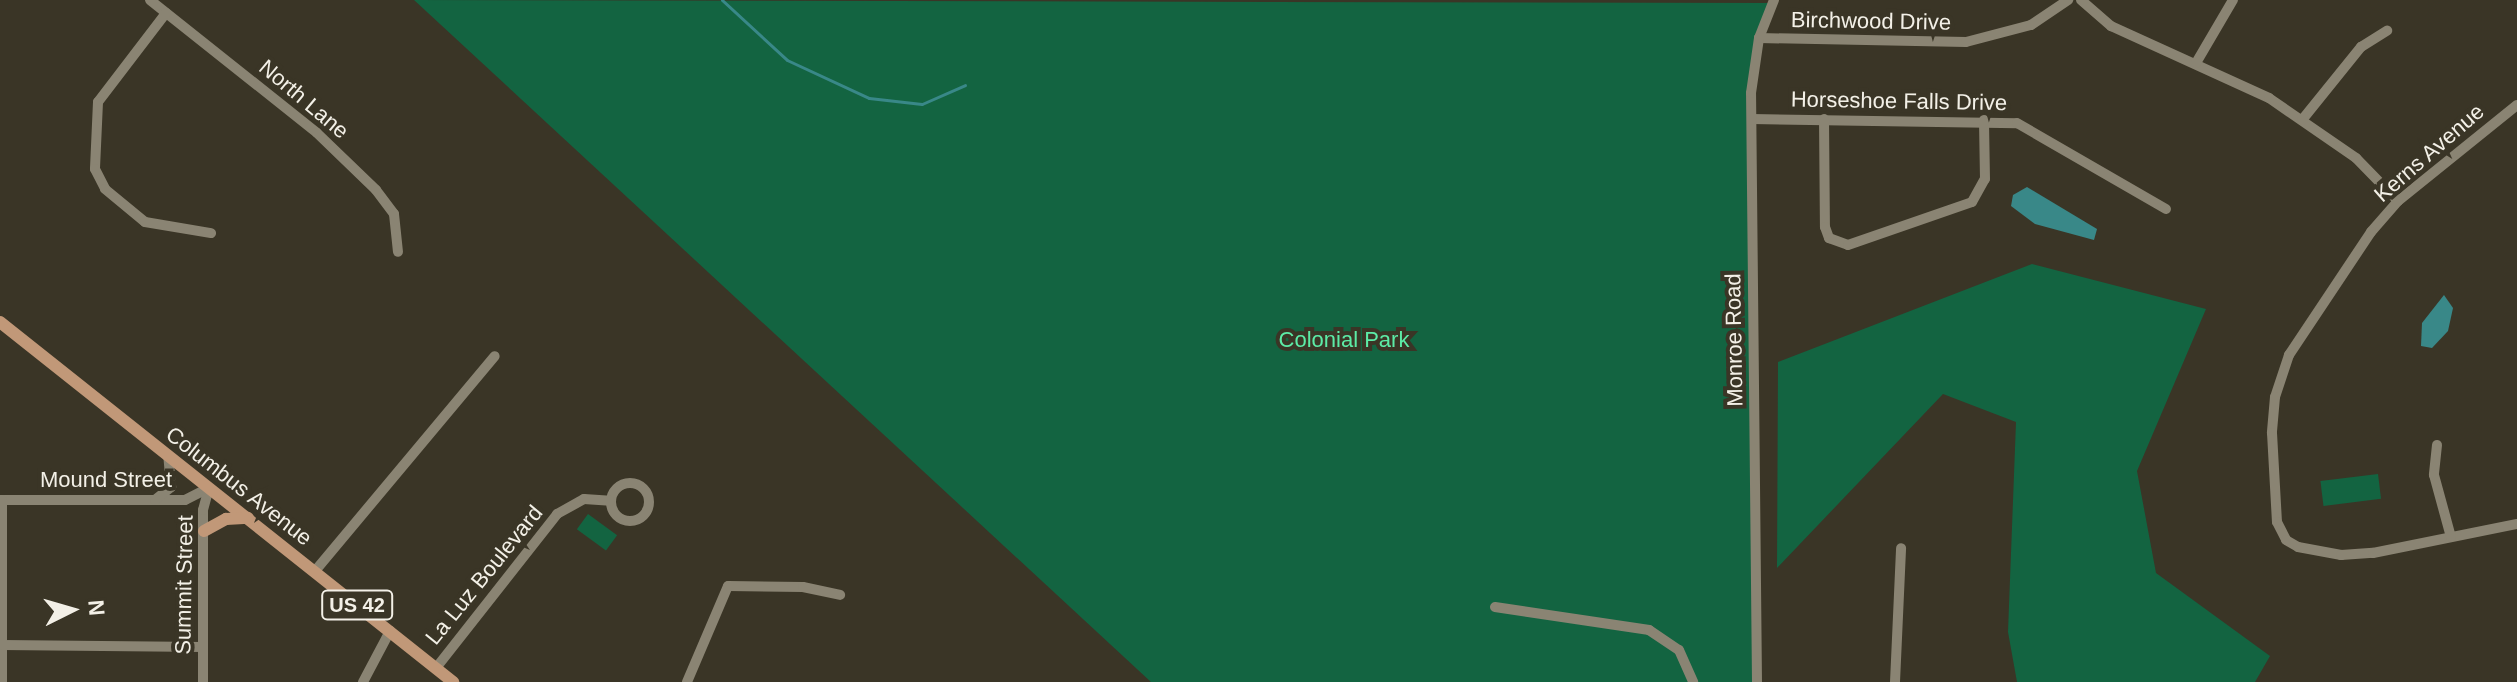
<!DOCTYPE html>
<style>
body{margin:0}
#map{position:relative;width:2517px;height:682px;overflow:hidden;background:#3a3526;font-family:Arial,sans-serif}
div>[style]{position:absolute}
.green>*{inset:0;background:#136441;transform-origin:0 0}
.water>*{inset:0;background:#398888}
.stream>*{height:3px;margin:-1.5px;padding:0 1.5px;transform-origin:1.5px;border-radius:1.5px;background:#398888}
.minor>*{height:10px;margin:-5px;padding:0 5px;transform-origin:5px;border-radius:5px;background:#8a8473}
.minor>.ring{margin:-5px;padding:0;box-sizing:content-box;background:none;border:10px solid #8a8473;border-radius:50%}
.major>*{height:12px;margin:-6px;padding:0 6px;transform-origin:6px;border-radius:6px;background:#c19878}
span{translate:-50% -50%;white-space:nowrap;text-align:center;line-height:1.15;-webkit-text-stroke:8px #3a3526;paint-order:stroke}
.shield-label span{padding:2px 6px;background:#3a3526;border:2px solid;border-radius:6px;-webkit-text-stroke-width:0}
.shield-label{font-size:20px;color:#f3f0e7;font-weight:700}
.street-label{font-size:22px;color:#f3f0e7}
.park-label{font-size:22px;color:#5ceba6}
.north{position:absolute;left:32px;top:570px;width:80px;height:80px;-webkit-text-stroke:6px #3a3526;paint-order:stroke;rotate:85deg;font-size:22px;font-weight:700;line-height:32px;text-align:center;color:#f3f0e7}
.north::after{content:'';display:block;margin:auto;width:28px;height:36px;background:#f3f0e7;clip-path:polygon(50% 0,100% 100%,50% 72%,0 100%)}
</style>
<div id="map">
<div class="green">
<i style="clip-path:polygon(414px 0,1772px 3px,1754px 64px,1757px 682px,1151px 682px)"></i>
<i style="clip-path:polygon(2032px 264px,2206px 309px,2137px 471px,2156px 573px,2270px 656px,2255px 682px,2017px 682px,2008px 632px,2016px 422px,1943px 394px,1777px 568px,1778px 362px)"></i>
<i style="left:2378px;top:474px;width:25px;height:58px;rotate:83deg"></i>
<i style="left:588px;top:514px;width:36px;height:19px;rotate:36deg"></i>
</div>
<div class="water">
<i style="clip-path:polygon(2027px 187px,2097px 229px,2094px 240px,2035px 224px,2011px 206px,2013px 195px)"></i>
<i style="clip-path:polygon(2444px 295px,2453px 308px,2448px 331px,2432px 348px,2421px 346px,2422px 323px)"></i>
</div>
<div class="stream">
<i style="left:722px;top:0;width:88px;rotate:42.7deg"></i>
<i style="left:787px;top:60px;width:90px;rotate:24.9deg"></i>
<i style="left:869px;top:98px;width:53px;rotate:6.5deg"></i>
<i style="left:922px;top:104px;width:47px;rotate:-23.8deg"></i>
</div>
<div class="minor">
<i style="left:150px;top:0;width:213px;rotate:38.5deg"></i>
<i style="left:317px;top:133px;width:82px;rotate:44deg"></i>
<i style="left:376px;top:190px;width:30px;rotate:53deg"></i>
<i style="left:394px;top:214px;width:38px;rotate:84deg"></i>
<i style="left:2081px;top:0;width:40px;rotate:41deg"></i>
<i style="left:2111px;top:26px;width:174px;rotate:24.5deg"></i>
<i style="left:2269px;top:98px;width:106px;rotate:34.6deg"></i>
<i style="left:2356px;top:158px;width:60px;rotate:45.7deg"></i>
<i style="left:166px;top:13px;width:112px;rotate:127.4deg"></i>
<i style="left:98px;top:102px;width:67px;rotate:92.6deg"></i>
<i style="left:95px;top:169px;width:22px;rotate:63deg"></i>
<i style="left:105px;top:189px;width:52px;rotate:39.5deg"></i>
<i style="left:145px;top:222px;width:67px;rotate:9.5deg"></i>
<i style="left:1759px;top:38px;width:207px;rotate:1.1deg"></i>
<i style="left:1966px;top:42px;width:67px;rotate:-14.7deg"></i>
<i style="left:2031px;top:25px;width:45px;rotate:-34deg"></i>
<i style="left:2196px;top:63px;width:73px;rotate:-59.6deg"></i>
<i style="left:2517px;top:105px;width:153px;rotate:141.1deg"></i>
<i style="left:2398px;top:201px;width:41px;rotate:131.1deg"></i>
<i style="left:2371px;top:232px;width:148px;rotate:123.7deg"></i>
<i style="left:2289px;top:355px;width:44px;rotate:108.4deg"></i>
<i style="left:2275px;top:397px;width:36px;rotate:95deg"></i>
<i style="left:2272px;top:433px;width:89px;rotate:86.8deg"></i>
<i style="left:2277px;top:522px;width:20px;rotate:63deg"></i>
<i style="left:2286px;top:540px;width:14px;rotate:30deg"></i>
<i style="left:2298px;top:547px;width:44px;rotate:10.5deg"></i>
<i style="left:2341px;top:555px;width:32px;rotate:-4deg"></i>
<i style="left:2373px;top:553px;width:147px;rotate:-11.4deg"></i>
<i style="left:1752px;top:119px;width:265px;rotate:0.9deg"></i>
<i style="left:2017px;top:123px;width:172px;rotate:30deg"></i>
<i style="left:1824px;top:119px;width:108px;rotate:89.5deg"></i>
<i style="left:1825px;top:227px;width:12px;rotate:70deg"></i>
<i style="left:1829px;top:238px;width:20px;rotate:20deg"></i>
<i style="left:1848px;top:245px;width:131px;rotate:-19.1deg"></i>
<i style="left:1972px;top:202px;width:26px;rotate:-61deg"></i>
<i style="left:1985px;top:179px;width:59px;rotate:-91deg"></i>
<i style="left:2302px;top:120px;width:94px;rotate:-51.1deg"></i>
<i style="left:2361px;top:47px;width:31px;rotate:-32deg"></i>
<i style="left:2437px;top:445px;width:30px;rotate:96deg"></i>
<i style="left:2434px;top:475px;width:64px;rotate:74.7deg"></i>
<i class="ring" style="left:611px;top:483px;width:28px;height:28px"></i>
<i style="left:0;top:500px;width:185px"></i>
<i style="left:185px;top:500px;width:27px;rotate:-27deg"></i>
<i style="left:2px;top:500px;width:182px;rotate:90deg"></i>
<i style="left:155px;top:500px;width:21px;rotate:-39deg"></i>
<i style="left:171px;top:487px;width:32px;rotate:-95deg"></i>
<i style="left:315px;top:571px;width:280px;rotate:-50.1deg"></i>
<i style="left:1495px;top:607px;width:156px;rotate:8.5deg"></i>
<i style="left:1649px;top:630px;width:36px;rotate:34deg"></i>
<i style="left:1679px;top:650px;width:35px;rotate:66deg"></i>
<i style="left:2px;top:645px;width:201px;rotate:0.6deg"></i>
<i style="left:436px;top:668px;width:196px;rotate:-51.8deg"></i>
<i style="left:557px;top:514px;width:31px;rotate:-29deg"></i>
<i style="left:584px;top:499px;width:26px;rotate:4deg"></i>
<i style="left:203px;top:682px;width:172px;rotate:-90deg"></i>
<i style="left:203px;top:510px;width:23px;rotate:-75deg"></i>
<i style="left:363px;top:682px;width:58px;rotate:-62.1deg"></i>
<i style="left:687px;top:682px;width:104px;rotate:-66.9deg"></i>
<i style="left:728px;top:586px;width:75px;rotate:0.8deg"></i>
<i style="left:803px;top:587px;width:38px;rotate:12deg"></i>
<i style="left:1757px;top:682px;width:589px;rotate:-90.58deg"></i>
<i style="left:1751px;top:93px;width:56px;rotate:-81.7deg"></i>
<i style="left:1759px;top:38px;width:41px;rotate:-68.5deg"></i>
<i style="left:1895px;top:682px;width:134px;rotate:-87.4deg"></i>
</div>
<div class="major">
<i style="left:0;top:322px;width:579px;rotate:38.47deg"></i>
<i style="left:204px;top:531px;width:25px;rotate:-29deg"></i>
<i style="left:226px;top:519px;width:22px;rotate:-3deg"></i>
</div>
<div class="shield-label">
<span style="left:357px;top:605px">US 42</span>
</div>
<div class="street-label">
<span style="left:1871px;top:21px;rotate:1deg">Birchwood Drive</span>
<span style="left:304px;top:99px;rotate:40deg">North Lane</span>
<span style="left:1899px;top:101px;rotate:1deg">Horseshoe Falls Drive</span>
<span style="left:2429px;top:153px;rotate:-41deg">Kerns Avenue</span>
<span style="left:1734px;top:340px;rotate:-91deg">Monroe Road</span>
<span style="left:106px;top:480px">Mound Street</span>
<span style="left:239px;top:486px;rotate:38deg">Columbus Avenue</span>
<span style="left:484px;top:575px;rotate:-51deg">La Luz Boulevard</span>
<span style="left:184px;top:585px;rotate:-89deg">Summit Street</span>
</div>
<div class="park-label">
<span style="left:1344px;top:340px">Colonial Park</span>
</div>
<div class="north">N</div>
</div>
